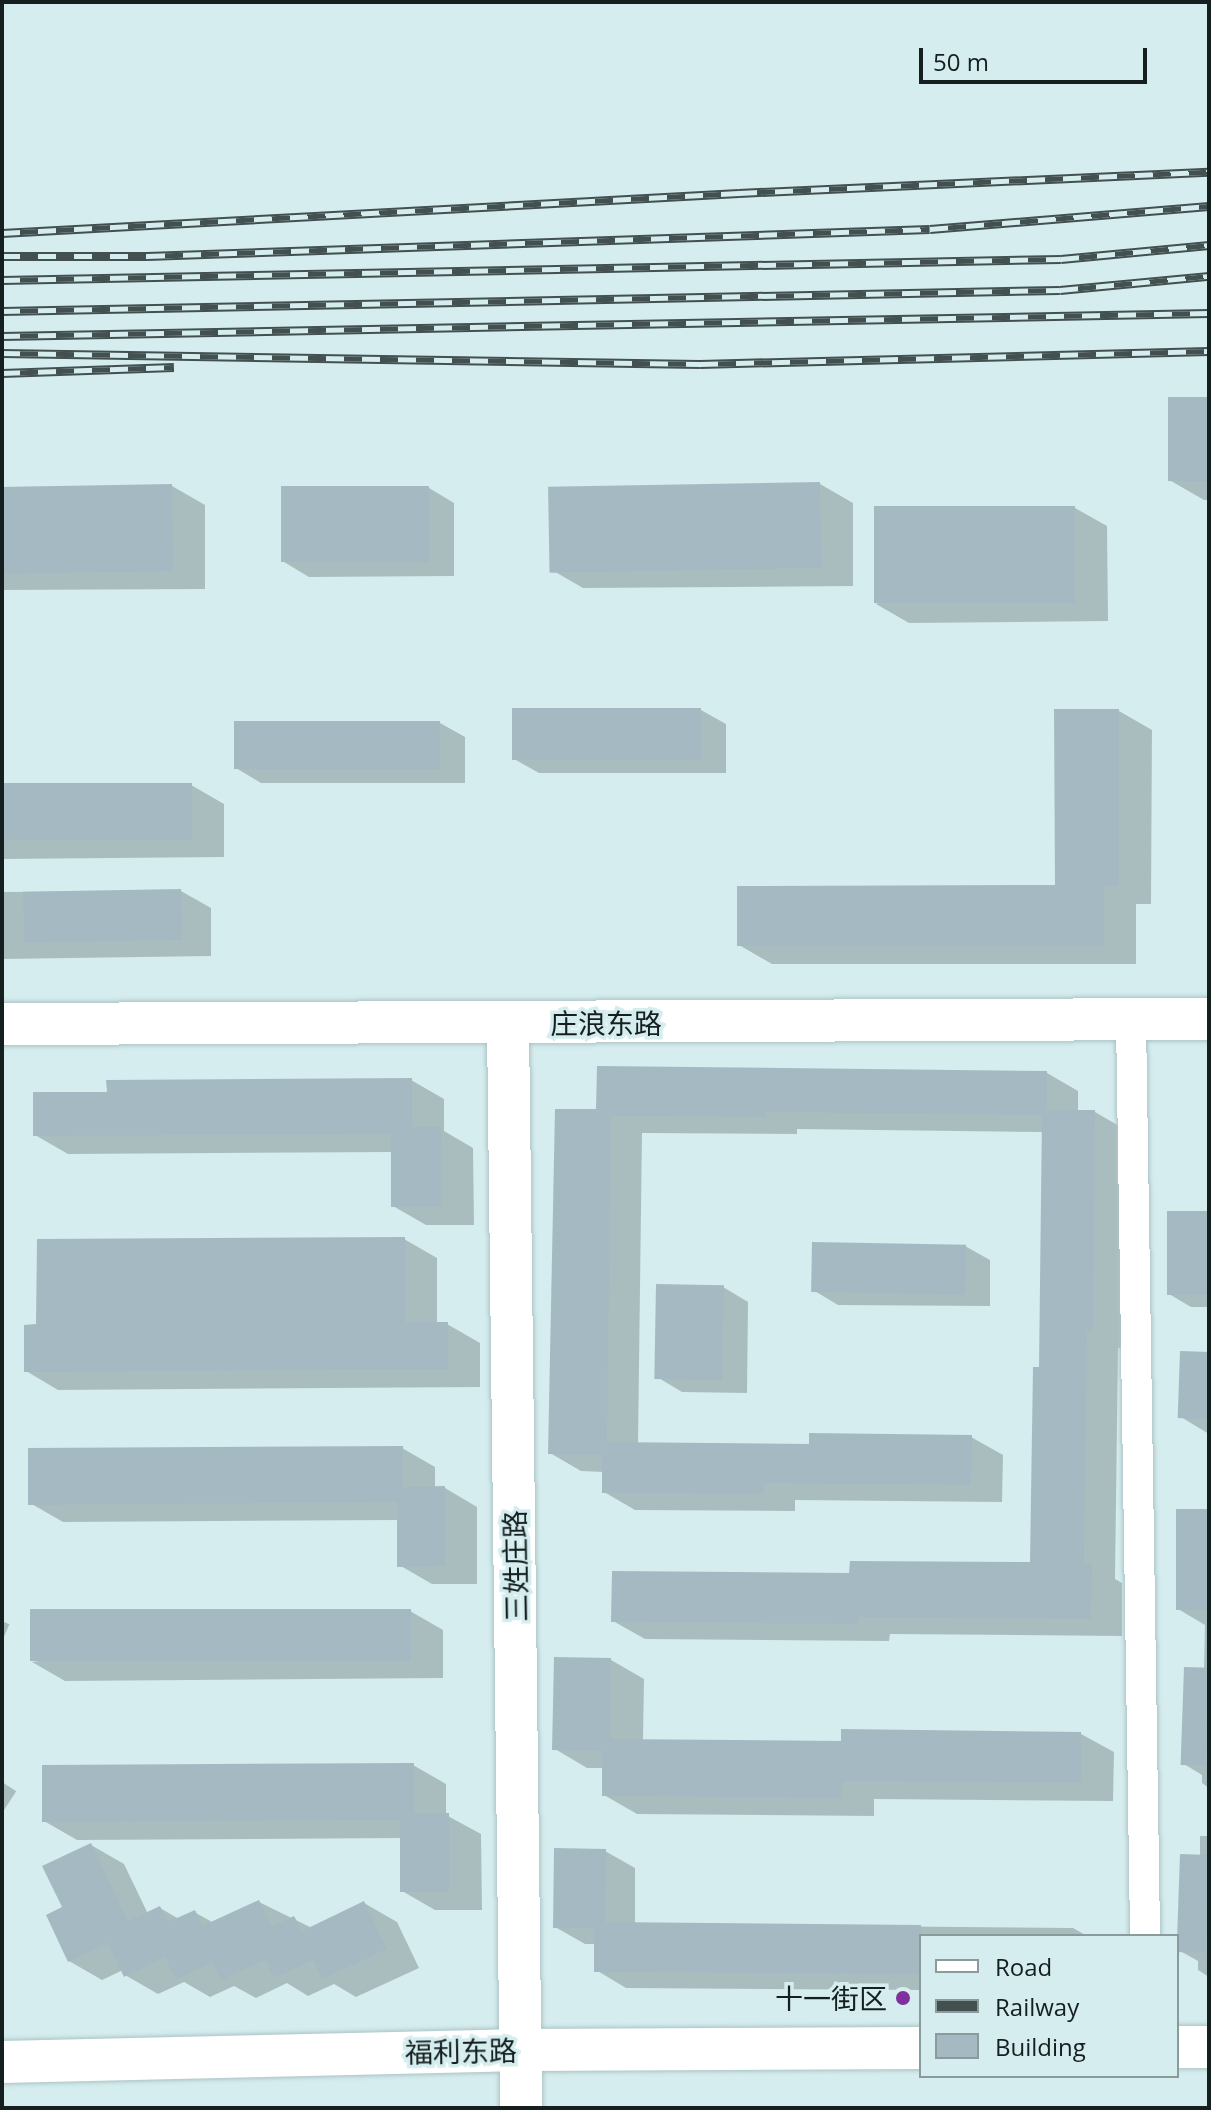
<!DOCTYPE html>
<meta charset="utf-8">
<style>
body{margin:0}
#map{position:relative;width:1211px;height:2110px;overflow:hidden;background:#d5edee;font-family:"Open Sans","Noto Sans SC",sans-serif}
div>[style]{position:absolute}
.shadow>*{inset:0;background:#0003;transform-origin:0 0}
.building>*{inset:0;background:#a5b9c2;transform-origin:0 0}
.roads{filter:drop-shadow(0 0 2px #acc3c5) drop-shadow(0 0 2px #acc3c5)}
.street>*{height:30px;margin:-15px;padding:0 15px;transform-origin:15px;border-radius:15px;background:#fff}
.secondary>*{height:42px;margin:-21px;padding:0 21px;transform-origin:21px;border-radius:21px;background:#fff}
.rail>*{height:9px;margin-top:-4.5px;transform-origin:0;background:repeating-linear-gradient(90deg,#d5edee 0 18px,#435050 0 36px);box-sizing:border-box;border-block:2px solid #435050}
.dots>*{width:22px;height:22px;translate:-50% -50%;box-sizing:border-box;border:4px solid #d5edee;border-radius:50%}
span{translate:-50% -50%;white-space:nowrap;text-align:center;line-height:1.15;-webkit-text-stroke:7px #d5edee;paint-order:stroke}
.street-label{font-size:28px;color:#161f1f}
.poi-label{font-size:28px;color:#161f1f}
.right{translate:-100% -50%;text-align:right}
.frame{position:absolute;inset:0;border:4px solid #161f1f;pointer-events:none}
.legend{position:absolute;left:919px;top:1934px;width:260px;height:144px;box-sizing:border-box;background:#d5edee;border:2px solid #899b9b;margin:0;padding:10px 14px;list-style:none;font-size:24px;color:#161f1f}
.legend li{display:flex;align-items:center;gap:16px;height:40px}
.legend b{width:40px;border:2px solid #899b9b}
.scale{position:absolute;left:919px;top:48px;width:228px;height:36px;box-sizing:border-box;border:4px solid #161f1f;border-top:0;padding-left:10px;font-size:24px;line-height:28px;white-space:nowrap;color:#161f1f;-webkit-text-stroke:6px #d5edee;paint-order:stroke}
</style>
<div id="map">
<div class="shadow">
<i style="clip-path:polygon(1209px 399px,1209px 500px,1204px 500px,1171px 481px)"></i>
<i style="clip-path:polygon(820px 484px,853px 503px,853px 586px,583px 588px,550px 569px)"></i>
<i style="clip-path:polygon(172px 486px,205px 505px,205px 589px,2px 590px,2px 487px)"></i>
<i style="clip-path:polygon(429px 488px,454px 503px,454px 576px,309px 577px,284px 562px)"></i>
<i style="clip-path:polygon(1075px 508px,1107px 526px,1108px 621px,909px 623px,876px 604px)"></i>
<i style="clip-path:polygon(701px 710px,726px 724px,726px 773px,539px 773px,514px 759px)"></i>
<i style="clip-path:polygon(1119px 711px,1152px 730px,1151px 904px,1136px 904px,1136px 964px,772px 964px,739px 945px,1057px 887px)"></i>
<i style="clip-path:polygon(440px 723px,465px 737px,465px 783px,261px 783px,236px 768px)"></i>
<i style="clip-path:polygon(191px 785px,224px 804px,224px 857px,2px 859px,2px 786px)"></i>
<i style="clip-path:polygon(181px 891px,211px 908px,211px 956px,2px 959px,2px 892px)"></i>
<i style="clip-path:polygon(1047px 1073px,1078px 1091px,1078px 1112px,1095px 1112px,1126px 1130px,1124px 1348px,1118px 1348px,1115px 1579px,1122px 1583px,1122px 1636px,890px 1634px,889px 1641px,645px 1639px,613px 1621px,851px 1575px,1032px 1564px,1041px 1369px,1043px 1132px,797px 1129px,797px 1134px,642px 1133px,638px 1445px,811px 1446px,971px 1437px,1003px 1455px,1002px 1502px,795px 1500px,795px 1511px,635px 1510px,604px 1492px,604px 1472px,581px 1471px,550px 1453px,598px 1111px)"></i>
<i style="clip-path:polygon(411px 1080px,444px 1099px,444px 1131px,473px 1148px,474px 1225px,426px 1225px,393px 1206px,393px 1152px,68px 1154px,35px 1135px,109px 1094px)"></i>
<i style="clip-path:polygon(1209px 1213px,1209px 1307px,1191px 1307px,1169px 1294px)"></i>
<i style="clip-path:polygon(404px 1239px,437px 1258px,437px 1324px,447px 1324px,480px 1343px,480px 1387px,58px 1390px,26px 1371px)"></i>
<i style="clip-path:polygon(965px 1246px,990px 1260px,990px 1306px,838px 1305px,813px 1290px)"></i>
<i style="clip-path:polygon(723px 1287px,748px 1302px,747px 1393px,682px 1392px,657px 1377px)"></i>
<i style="clip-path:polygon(1209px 1354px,1209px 1434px,1181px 1417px)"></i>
<i style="clip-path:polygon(402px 1448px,435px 1467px,435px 1488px,445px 1488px,477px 1507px,477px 1584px,432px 1584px,399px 1565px,399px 1520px,63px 1522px,30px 1503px)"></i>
<i style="clip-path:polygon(1209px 1511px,1209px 1788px,1202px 1783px,1202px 1775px,1184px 1764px,1204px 1670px,1205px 1625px,1178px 1609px)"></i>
<i style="clip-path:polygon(410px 1611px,443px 1630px,443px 1678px,65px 1681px,32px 1662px)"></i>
<i style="left:2px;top:1621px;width:8px;height:52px;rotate:23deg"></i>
<i style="clip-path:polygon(611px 1660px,644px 1679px,643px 1741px,843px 1743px,1081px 1734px,1114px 1752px,1113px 1801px,874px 1799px,874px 1816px,637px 1814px,604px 1795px,604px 1768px,587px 1768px,555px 1749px)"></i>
<i style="clip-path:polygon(413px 1765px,446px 1784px,446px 1815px,481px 1834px,482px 1910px,435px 1910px,402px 1891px,402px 1838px,77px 1840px,44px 1821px)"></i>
<i style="left:2px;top:1782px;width:17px;height:214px;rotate:33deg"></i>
<i style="clip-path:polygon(1200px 1836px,1209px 1836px,1209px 1977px,1198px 1970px,1198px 1961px,1180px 1951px,1200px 1857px)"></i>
<i style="clip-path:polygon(91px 1845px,124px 1864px,148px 1914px,160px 1908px,179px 1919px,194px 1912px,214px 1923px,259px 1902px,312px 1928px,364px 1903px,397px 1922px,419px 1968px,356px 1997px,334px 1984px,308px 1996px,287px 1983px,256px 1998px,234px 1986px,210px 1997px,184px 1982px,158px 1994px,125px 1975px,123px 1970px,102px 1980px,69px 1961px,65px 1908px)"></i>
<i style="clip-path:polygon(605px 1851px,635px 1868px,635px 1924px,1073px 1928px,1087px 1936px,921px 1936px,921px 1990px,626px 1988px,596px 1970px,596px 1944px,585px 1944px,555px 1927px)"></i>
</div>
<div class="building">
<i style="left:1209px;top:397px;width:84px;height:41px;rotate:90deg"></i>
<i style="left:820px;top:482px;width:86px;height:272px;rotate:89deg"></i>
<i style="left:172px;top:484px;width:87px;height:170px;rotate:89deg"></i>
<i style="left:429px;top:486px;width:76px;height:148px;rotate:90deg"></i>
<i style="left:1075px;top:506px;width:97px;height:201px;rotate:90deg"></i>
<i style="left:512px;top:708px;width:189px;height:52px"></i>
<i style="clip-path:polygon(1054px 709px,1119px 709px,1119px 886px,1104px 886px,1104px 946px,737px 946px,737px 886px,1055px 885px)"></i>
<i style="left:234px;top:721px;width:206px;height:48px"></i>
<i style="left:192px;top:783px;width:57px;height:190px;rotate:90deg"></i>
<i style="left:181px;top:889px;width:51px;height:158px;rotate:89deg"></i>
<i style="clip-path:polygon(597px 1066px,1047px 1071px,1047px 1110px,1095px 1110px,1093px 1332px,1087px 1331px,1084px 1562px,1092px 1562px,1091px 1619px,859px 1617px,858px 1624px,611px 1622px,612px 1571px,849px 1573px,850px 1561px,1030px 1562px,1033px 1367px,1039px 1367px,1042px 1115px,766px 1112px,766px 1117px,611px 1116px,607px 1442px,809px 1444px,809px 1433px,972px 1435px,971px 1485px,764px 1483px,764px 1494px,602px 1493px,602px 1455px,548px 1454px,555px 1109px,596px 1109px)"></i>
<i style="clip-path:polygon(412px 1078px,412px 1127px,441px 1127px,442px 1207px,391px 1207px,391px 1134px,33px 1136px,33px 1092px,107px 1092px,106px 1080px)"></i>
<i style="left:1167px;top:1211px;width:42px;height:84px"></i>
<i style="clip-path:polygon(405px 1237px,405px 1322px,448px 1322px,448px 1369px,24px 1372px,24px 1325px,36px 1324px,37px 1239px)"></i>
<i style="left:812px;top:1242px;width:154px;height:50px;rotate:1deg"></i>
<i style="left:656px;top:1284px;width:68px;height:95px;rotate:1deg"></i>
<i style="left:1180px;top:1351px;width:29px;height:67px;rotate:2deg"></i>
<i style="clip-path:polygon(403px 1446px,403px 1487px,445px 1486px,445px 1566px,397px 1567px,397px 1502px,28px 1505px,28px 1448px)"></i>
<i style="left:1176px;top:1509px;width:33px;height:101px"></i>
<i style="left:411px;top:1609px;width:52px;height:381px;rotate:90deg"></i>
<i style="clip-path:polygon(554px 1657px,611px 1658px,610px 1739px,841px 1741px,841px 1729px,1081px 1732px,1081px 1783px,842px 1781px,842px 1798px,602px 1796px,602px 1751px,552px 1750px)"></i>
<i style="left:1184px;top:1667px;width:25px;height:98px;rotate:2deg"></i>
<i style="clip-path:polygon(414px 1763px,414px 1813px,449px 1813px,449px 1892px,400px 1892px,400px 1820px,42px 1822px,42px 1765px)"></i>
<i style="clip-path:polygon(91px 1843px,128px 1921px,160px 1906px,168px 1922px,195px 1910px,202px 1926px,259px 1900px,272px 1926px,294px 1916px,302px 1931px,364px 1901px,387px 1949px,322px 1979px,313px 1960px,274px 1978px,265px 1960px,221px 1980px,213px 1962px,176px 1980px,165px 1957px,124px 1977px,108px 1943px,68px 1962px,46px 1915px,62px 1907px,42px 1866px)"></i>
<i style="clip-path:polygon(554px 1848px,606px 1849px,605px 1922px,921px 1925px,921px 1974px,594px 1972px,594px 1928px,553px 1928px)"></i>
<i style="left:1180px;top:1854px;width:29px;height:98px;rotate:2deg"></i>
</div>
<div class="roads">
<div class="street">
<i style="left:1131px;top:1020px;width:916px;rotate:89.12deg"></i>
</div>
<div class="secondary">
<i style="left:2px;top:1024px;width:1207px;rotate:-0.24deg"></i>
<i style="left:508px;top:1024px;width:1084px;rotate:89.31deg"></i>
<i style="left:1177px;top:2047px;width:32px"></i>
<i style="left:2px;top:2062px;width:519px;rotate:-1.32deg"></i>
<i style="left:521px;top:2050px;width:400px;rotate:-0.3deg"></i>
</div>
</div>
<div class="rail">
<i style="left:2px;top:233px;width:738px;rotate:-3.11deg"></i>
<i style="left:739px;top:193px;width:470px;rotate:-2.6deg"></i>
<i style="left:2px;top:256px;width:145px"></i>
<i style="left:147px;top:256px;width:783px;rotate:-1.97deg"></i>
<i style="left:930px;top:229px;width:280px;rotate:-4.7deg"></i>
<i style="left:2px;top:280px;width:1059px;rotate:-1.14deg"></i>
<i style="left:1061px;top:259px;width:149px;rotate:-5.4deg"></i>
<i style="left:2px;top:311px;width:1058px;rotate:-1.14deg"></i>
<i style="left:1060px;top:290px;width:150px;rotate:-5.4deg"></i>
<i style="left:2px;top:336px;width:1207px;rotate:-1.09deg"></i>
<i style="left:2px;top:353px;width:698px;rotate:0.9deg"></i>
<i style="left:700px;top:364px;width:509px;rotate:-1.46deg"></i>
<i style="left:2px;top:373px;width:172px;rotate:-2deg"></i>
</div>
<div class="dots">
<i style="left:903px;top:1998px;background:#802f9e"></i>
</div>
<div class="street-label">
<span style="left:606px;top:1023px">庄浪东路</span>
<span style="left:515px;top:1566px;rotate:-91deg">三姓庄路</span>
<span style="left:461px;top:2051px;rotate:-1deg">福利东路</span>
</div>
<div class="poi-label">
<span class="right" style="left:887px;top:1998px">十一街区</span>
</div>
<div class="frame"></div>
<ul class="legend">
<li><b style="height:10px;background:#fff"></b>Road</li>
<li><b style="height:10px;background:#435050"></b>Railway</li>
<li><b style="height:22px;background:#a5b9c2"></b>Building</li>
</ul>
<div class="scale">50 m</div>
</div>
